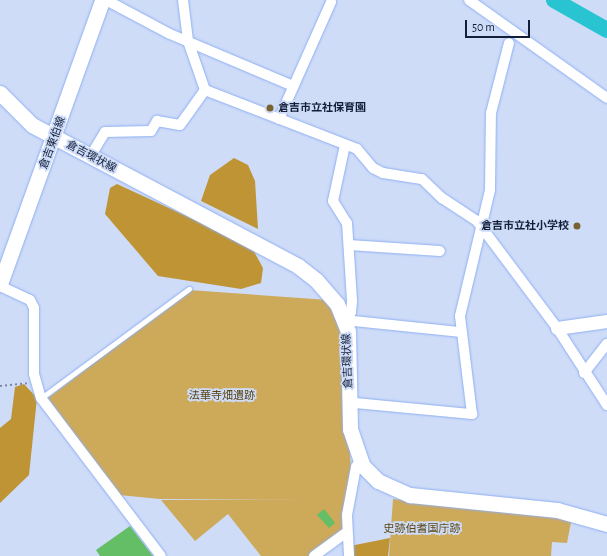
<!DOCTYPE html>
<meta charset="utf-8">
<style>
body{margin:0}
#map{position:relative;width:607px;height:556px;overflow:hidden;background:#cedcf8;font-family:"Alegreya Sans","Noto Sans JP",sans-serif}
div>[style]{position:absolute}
.green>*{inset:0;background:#cda95a}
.forest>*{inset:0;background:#be9434}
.river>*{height:16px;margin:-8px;padding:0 8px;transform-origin:8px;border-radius:8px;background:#29c4d2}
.building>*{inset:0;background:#63be66}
.path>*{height:1.5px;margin-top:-0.75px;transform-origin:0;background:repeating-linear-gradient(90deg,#7b88a3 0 2px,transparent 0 5px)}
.roads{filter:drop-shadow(0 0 1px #8faff2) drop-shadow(0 0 1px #8faff2)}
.service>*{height:5px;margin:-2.5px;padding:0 2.5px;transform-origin:2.5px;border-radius:2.5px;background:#fff}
.minor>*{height:10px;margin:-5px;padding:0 5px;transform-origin:5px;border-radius:5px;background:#fff}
.tertiary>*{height:13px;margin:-6.5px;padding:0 6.5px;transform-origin:6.5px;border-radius:6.5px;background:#fff}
.secondary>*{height:15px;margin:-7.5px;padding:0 7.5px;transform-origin:7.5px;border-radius:7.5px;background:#fff}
.dots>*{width:11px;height:11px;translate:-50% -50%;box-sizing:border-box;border:2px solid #cedcf8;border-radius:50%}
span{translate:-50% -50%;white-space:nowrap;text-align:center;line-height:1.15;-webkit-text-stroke:3.5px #cedcf8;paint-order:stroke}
.poi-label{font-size:11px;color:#131f39;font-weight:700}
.left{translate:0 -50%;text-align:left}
.right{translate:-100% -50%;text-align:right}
.street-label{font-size:11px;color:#131f39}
.park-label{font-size:11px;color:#5b4512}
.scale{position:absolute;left:465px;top:20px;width:65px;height:18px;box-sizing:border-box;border:2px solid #131f39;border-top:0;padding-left:5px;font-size:12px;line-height:14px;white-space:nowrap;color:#131f39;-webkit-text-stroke:3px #cedcf8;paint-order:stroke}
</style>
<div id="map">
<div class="green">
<i style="clip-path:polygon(189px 290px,328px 300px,342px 335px,351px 469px,345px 529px,310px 556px,261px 556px,228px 514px,195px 541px,161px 500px,309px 499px,160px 499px,119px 495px,48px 398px)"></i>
<i style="clip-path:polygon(393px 499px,469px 506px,572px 517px,567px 543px,552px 542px,551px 556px,389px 556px)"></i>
</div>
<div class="forest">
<i style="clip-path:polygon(234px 158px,248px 165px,255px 181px,258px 229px,201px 201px,210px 175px)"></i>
<i style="clip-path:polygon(117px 184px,251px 246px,263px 268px,261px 283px,241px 289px,158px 276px,105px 214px,110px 188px)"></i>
<i style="clip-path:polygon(24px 384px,37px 398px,29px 475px,0 503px,0 428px,11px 419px,15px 387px)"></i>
<i style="clip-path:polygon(390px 538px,388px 556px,352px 556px,350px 546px)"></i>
</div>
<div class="river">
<i style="left:554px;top:0;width:61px;rotate:29.5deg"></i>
</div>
<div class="building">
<i style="clip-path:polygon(324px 509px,335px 523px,329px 528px,317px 515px)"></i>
<i style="clip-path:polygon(130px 526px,153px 556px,100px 556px,96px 550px)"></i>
</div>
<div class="path">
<i style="left:0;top:386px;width:27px;rotate:-6deg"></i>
</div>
<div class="roads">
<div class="service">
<i style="left:41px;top:398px;width:184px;rotate:-36.4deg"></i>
</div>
<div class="minor">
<i style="left:106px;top:0;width:72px;rotate:28deg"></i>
<i style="left:170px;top:34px;width:134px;rotate:22.9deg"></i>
<i style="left:183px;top:0;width:41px;rotate:83deg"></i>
<i style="left:188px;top:41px;width:52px;rotate:70.9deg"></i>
<i style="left:205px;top:90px;width:163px;rotate:21.2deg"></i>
<i style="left:357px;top:149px;width:25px;rotate:50deg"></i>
<i style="left:373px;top:168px;width:11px;rotate:27deg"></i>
<i style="left:383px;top:173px;width:39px;rotate:9deg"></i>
<i style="left:422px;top:179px;width:28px;rotate:44deg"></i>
<i style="left:442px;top:198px;width:42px;rotate:33.3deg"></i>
<i style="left:477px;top:221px;width:134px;rotate:53.2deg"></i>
<i style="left:557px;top:328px;width:92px;rotate:57deg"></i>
<i style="left:469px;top:0;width:169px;rotate:35.4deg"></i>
<i style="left:279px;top:119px;width:128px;rotate:-66deg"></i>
<i style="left:345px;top:145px;width:57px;rotate:102.1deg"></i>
<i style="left:333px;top:201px;width:26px;rotate:58deg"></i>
<i style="left:347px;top:223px;width:78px;rotate:86.3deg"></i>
<i style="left:352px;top:301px;width:11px;rotate:95deg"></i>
<i style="left:351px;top:312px;width:11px;rotate:131deg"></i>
<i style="left:344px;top:320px;width:118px;rotate:5.9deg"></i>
<i style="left:90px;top:157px;width:29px;rotate:-59deg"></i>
<i style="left:105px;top:132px;width:46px;rotate:-1.2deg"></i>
<i style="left:151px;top:131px;width:12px;rotate:-59deg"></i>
<i style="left:157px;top:121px;width:23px;rotate:10deg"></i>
<i style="left:180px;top:125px;width:43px;rotate:-54.5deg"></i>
<i style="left:349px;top:245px;width:91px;rotate:3.8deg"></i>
<i style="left:0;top:286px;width:33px;rotate:25deg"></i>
<i style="left:30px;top:300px;width:9px;rotate:63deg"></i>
<i style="left:34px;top:308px;width:66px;rotate:90deg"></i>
<i style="left:34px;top:374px;width:25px;rotate:74deg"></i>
<i style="left:41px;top:398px;width:198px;rotate:52.8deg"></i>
<i style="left:584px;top:373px;width:37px;rotate:-52deg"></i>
<i style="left:355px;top:403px;width:118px;rotate:5.4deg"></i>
<i style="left:472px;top:414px;width:99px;rotate:-97deg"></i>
<i style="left:460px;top:316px;width:130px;rotate:-76.6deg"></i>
<i style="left:490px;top:190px;width:77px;rotate:-89.3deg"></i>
<i style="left:491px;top:113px;width:72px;rotate:-75.6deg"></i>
<i style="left:314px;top:556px;width:39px;rotate:-36deg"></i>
<i style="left:349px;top:556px;width:41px;rotate:-92.8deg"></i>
<i style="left:347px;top:515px;width:49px;rotate:-79.4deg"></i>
<i style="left:356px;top:467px;width:7px;rotate:-56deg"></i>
</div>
<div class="tertiary">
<i style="left:557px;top:328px;width:50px;rotate:-8deg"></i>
</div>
<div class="secondary">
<i style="left:0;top:93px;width:45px;rotate:45deg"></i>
<i style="left:32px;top:125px;width:301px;rotate:27.9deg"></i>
<i style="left:298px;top:266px;width:23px;rotate:38deg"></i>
<i style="left:316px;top:280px;width:32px;rotate:49deg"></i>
<i style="left:337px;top:304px;width:29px;rotate:68deg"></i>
<i style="left:348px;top:331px;width:98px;rotate:88.8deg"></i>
<i style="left:350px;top:429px;width:39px;rotate:71deg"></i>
<i style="left:363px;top:466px;width:21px;rotate:45deg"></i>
<i style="left:378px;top:481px;width:35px;rotate:24deg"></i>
<i style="left:410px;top:495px;width:148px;rotate:5.8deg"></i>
<i style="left:557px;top:510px;width:52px;rotate:15.6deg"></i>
<i style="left:0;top:284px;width:302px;rotate:-70.2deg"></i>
</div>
</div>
<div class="dots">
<i style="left:270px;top:108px;background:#796232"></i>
<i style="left:577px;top:226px;background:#796232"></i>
</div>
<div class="poi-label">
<span class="left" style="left:278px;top:108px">倉吉市立社保育園</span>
<span class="right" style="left:569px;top:226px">倉吉市立社小学校</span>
</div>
<div class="street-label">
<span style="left:53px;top:143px;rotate:-70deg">倉吉東伯線</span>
<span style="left:91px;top:157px;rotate:28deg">倉吉環状線</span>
<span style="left:348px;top:361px;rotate:-92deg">倉吉環状線</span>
</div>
<div class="park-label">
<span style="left:222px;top:396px">法華寺畑遺跡</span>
<span style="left:422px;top:529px">史跡伯耆国庁跡</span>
</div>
<div class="scale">50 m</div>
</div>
